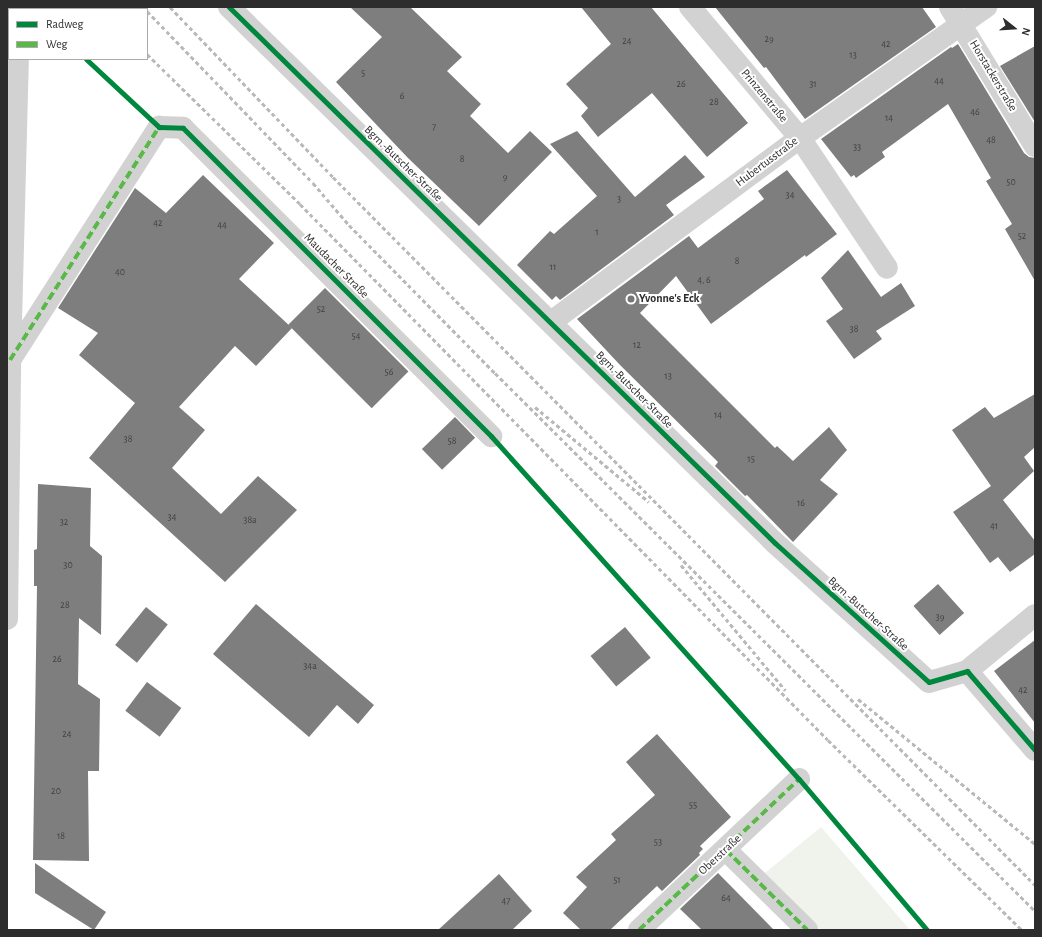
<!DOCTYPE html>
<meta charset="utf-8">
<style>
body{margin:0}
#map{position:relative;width:1042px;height:937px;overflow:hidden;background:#fff;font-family:"Alegreya Sans",sans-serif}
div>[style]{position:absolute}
.green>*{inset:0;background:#eff3ec}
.building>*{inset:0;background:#7e7e7e;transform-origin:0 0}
.minor>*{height:22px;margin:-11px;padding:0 11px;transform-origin:11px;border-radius:11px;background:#d2d2d2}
.rail>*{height:3px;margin-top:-1.5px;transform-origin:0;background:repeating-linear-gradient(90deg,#b9b9b9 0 4px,transparent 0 7px)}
.quiet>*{height:4px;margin-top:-2px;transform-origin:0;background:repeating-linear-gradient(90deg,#58b947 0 8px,transparent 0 12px)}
.cycleway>*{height:5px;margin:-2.5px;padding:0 2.5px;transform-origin:2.5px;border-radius:2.5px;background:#00873e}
.dots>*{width:11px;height:11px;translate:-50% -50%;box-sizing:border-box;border:2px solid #fff;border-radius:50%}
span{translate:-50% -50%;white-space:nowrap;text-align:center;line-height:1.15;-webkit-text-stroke:4px #fff;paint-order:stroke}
.number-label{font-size:10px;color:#414141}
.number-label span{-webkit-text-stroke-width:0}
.street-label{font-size:12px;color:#2d2d2d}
.poi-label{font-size:12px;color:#2d2d2d;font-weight:700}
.left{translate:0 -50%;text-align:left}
.frame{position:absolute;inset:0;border:8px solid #2d2d2d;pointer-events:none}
.legend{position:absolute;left:8px;top:8px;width:140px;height:52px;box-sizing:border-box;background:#fff;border:1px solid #ababab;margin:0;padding:5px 7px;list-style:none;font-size:12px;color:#2d2d2d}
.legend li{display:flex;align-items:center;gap:8px;height:20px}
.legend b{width:20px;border:1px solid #ababab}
.north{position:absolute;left:994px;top:8px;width:40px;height:40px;-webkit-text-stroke:3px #fff;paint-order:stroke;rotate:107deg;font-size:11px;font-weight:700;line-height:16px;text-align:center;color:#2d2d2d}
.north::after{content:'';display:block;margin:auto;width:14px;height:18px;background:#2d2d2d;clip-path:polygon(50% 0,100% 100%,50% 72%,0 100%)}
</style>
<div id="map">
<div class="green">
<i style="clip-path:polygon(821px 827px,910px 930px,821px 930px,765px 873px)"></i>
</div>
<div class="building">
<i style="clip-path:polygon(350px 7px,410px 7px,462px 57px,447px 71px,481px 104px,470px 116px,508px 153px,530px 131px,552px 152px,479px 226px,408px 158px,336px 82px,382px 37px)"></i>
<i style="clip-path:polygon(581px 7px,651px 7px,748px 123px,707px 157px,652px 93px,598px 137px,581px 116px,588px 108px,566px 84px,611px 44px)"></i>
<i style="clip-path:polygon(715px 7px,922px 7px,936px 27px,805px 119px,766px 67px,764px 68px)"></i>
<i style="clip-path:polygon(958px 44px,1024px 153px,1029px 157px,1035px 158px,1035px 281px,1005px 229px,1012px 224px,986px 181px,991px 178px,948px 104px,882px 152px,885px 157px,856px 178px,854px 175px,851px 177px,821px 139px,951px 47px,952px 48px)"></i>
<i style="clip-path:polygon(1035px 46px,1035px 122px,1000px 66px)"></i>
<i style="clip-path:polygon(577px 131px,635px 197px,685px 155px,705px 177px,666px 205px,674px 215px,560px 300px,556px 296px,552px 300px,517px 265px,550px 231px,554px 234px,597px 196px,550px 144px)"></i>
<i style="clip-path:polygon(787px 170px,837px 234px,806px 257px,805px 255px,711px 324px,676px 276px,640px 313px,775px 448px,777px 446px,793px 461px,829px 427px,847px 450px,820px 480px,838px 494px,793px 542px,747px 495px,745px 496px,715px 466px,718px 462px,620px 365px,577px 319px,689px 236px,698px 248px,764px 199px,758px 191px)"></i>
<i style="clip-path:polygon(203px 175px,274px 243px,239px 279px,292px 328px,256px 366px,235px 346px,179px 407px,205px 430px,172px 468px,221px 514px,258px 476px,297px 510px,225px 582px,89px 458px,135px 403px,79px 355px,98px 333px,58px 308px,135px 188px,166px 213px)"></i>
<i style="clip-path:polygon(848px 250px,881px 297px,901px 283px,915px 306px,876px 331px,882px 339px,854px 359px,826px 321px,843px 309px,821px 278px)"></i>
<i style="left:325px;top:288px;width:118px;height:52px;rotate:45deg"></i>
<i style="clip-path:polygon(1035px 394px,1035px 447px,1024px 457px,1034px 471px,1003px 500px,1035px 541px,1035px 554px,1010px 572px,998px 557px,990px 563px,953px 512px,991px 486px,952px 430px,985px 407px,994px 418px)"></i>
<i style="left:455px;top:417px;width:29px;height:46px;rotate:46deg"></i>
<i style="clip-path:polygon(38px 484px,91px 488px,90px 546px,102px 556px,101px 635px,79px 618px,78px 684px,100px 699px,99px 771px,88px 771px,89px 861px,33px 860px,37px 586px,34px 586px,34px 550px,37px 549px)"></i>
<i style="left:938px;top:584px;width:39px;height:33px;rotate:48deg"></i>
<i style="clip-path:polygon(256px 604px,374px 705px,358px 724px,337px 705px,309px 737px,213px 654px)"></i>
<i style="left:146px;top:607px;width:28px;height:49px;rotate:39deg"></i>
<i style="left:625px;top:627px;width:40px;height:45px;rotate:50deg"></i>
<i style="clip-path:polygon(1035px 640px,1035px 723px,994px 671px)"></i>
<i style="left:147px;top:682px;width:43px;height:36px;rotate:37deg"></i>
<i style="clip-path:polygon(657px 734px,731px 817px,700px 846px,703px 849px,699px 853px,700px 855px,662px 891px,657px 886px,610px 930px,581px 930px,563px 913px,587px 887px,576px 877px,616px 840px,611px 834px,655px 795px,626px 762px)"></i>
<i style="clip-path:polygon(35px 863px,106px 912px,94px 930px,35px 893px)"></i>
<i style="clip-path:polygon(718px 873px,774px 930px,702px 930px,680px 909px)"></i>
<i style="clip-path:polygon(499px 874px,532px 911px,512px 930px,438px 930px)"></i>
</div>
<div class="minor">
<i style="left:229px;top:7px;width:765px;rotate:44.47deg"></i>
<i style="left:775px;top:543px;width:207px;rotate:42.1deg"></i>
<i style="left:929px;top:682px;width:40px;rotate:-16deg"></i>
<i style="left:967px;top:671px;width:104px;rotate:49.3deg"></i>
<i style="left:690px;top:7px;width:171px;rotate:50deg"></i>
<i style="left:800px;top:138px;width:156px;rotate:56.2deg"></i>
<i style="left:950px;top:7px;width:163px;rotate:58.6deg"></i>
<i style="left:7px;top:16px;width:3px;rotate:45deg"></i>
<i style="left:551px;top:322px;width:310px;rotate:-36.5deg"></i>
<i style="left:800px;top:138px;width:228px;rotate:-35.2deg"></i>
<i style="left:10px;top:360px;width:277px;rotate:-57.4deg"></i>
<i style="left:159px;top:127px;width:24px;rotate:2deg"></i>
<i style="left:183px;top:128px;width:436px;rotate:45deg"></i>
<i style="left:7px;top:619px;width:259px;rotate:-89.3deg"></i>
<i style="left:10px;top:360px;width:301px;rotate:-88.5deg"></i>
<i style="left:967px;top:671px;width:88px;rotate:-39.5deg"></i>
<i style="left:726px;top:850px;width:114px;rotate:44.6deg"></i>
<i style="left:639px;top:930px;width:220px;rotate:-43.3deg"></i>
</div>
<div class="rail">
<i style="left:99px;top:7px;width:3px;rotate:45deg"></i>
<i style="left:170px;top:7px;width:236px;rotate:46.2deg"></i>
<i style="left:333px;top:177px;width:997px;rotate:45.24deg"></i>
<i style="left:147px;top:11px;width:239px;rotate:46deg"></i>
<i style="left:313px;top:183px;width:55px;rotate:49.4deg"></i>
<i style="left:349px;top:225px;width:208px;rotate:45.4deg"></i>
<i style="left:495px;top:373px;width:762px;rotate:44.89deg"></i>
<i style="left:147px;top:54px;width:214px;rotate:44.4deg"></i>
<i style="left:300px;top:204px;width:752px;rotate:45.43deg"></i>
<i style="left:828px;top:740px;width:272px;rotate:44.4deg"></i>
<i style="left:535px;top:407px;width:148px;rotate:39.8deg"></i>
<i style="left:681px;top:565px;width:163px;rotate:50.2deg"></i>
<i style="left:858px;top:699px;width:229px;rotate:39.3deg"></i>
</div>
<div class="quiet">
<i style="left:31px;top:7px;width:3px;rotate:45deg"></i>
<i style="left:19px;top:9px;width:2px;rotate:-90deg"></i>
<i style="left:10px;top:360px;width:277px;rotate:-57.4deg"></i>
<i style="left:726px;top:850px;width:114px;rotate:44.6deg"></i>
<i style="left:639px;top:930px;width:220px;rotate:-43.3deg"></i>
</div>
<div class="cycleway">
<i style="left:229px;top:7px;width:765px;rotate:44.47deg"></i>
<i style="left:775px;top:543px;width:207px;rotate:42.1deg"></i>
<i style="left:929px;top:682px;width:40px;rotate:-16deg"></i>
<i style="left:967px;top:671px;width:104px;rotate:49.3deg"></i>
<i style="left:86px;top:59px;width:100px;rotate:43deg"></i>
<i style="left:159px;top:127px;width:24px;rotate:2deg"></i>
<i style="left:183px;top:128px;width:436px;rotate:45deg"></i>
<i style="left:491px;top:436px;width:461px;rotate:48.1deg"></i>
<i style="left:799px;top:779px;width:198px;rotate:49.7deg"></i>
</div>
<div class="dots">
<i style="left:631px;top:299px;background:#767676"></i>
</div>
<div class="number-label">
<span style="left:769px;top:40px">29</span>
<span style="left:627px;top:42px">24</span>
<span style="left:886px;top:45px">42</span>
<span style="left:853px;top:56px">13</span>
<span style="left:363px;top:74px">5</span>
<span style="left:939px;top:82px">44</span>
<span style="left:681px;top:85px">26</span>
<span style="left:813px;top:85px">31</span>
<span style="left:402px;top:97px">6</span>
<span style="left:714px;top:103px">28</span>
<span style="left:975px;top:113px">46</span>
<span style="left:889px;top:119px">14</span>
<span style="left:434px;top:128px">7</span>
<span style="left:991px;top:141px">48</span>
<span style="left:857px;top:148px">33</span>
<span style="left:462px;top:160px">8</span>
<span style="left:505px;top:178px">9</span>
<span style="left:1011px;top:183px">50</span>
<span style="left:790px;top:196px">34</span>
<span style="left:619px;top:200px">3</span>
<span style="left:158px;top:224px">42</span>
<span style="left:222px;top:226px">44</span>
<span style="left:597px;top:233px">1</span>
<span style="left:1022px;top:237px">52</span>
<span style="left:737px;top:262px">8</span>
<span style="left:553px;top:268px">11</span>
<span style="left:120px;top:273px">40</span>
<span style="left:704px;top:281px">4, 6</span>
<span style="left:321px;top:310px">52</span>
<span style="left:854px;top:330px">38</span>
<span style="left:356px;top:337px">54</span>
<span style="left:637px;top:346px">12</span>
<span style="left:389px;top:373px">56</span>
<span style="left:668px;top:377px">13</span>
<span style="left:718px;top:416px">14</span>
<span style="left:128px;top:440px">38</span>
<span style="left:452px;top:442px">58</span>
<span style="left:751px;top:460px">15</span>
<span style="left:801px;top:504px">16</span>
<span style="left:172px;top:518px">34</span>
<span style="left:250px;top:521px">38a</span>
<span style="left:64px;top:523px">32</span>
<span style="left:994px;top:527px">41</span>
<span style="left:68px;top:566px">30</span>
<span style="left:65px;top:606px">28</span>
<span style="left:940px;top:618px">39</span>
<span style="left:57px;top:660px">26</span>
<span style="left:310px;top:667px">34a</span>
<span style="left:1023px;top:691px">42</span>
<span style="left:67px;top:735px">24</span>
<span style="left:56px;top:792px">20</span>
<span style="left:693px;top:806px">55</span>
<span style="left:61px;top:837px">18</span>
<span style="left:658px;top:843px">53</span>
<span style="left:617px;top:881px">51</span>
<span style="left:726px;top:899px">64</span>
<span style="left:506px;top:902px">47</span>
</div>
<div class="street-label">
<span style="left:993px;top:76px;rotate:59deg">Horstackerstraße</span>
<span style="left:764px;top:96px;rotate:50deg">Prinzenstraße</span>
<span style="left:767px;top:162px;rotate:-37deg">Hubertusstraße</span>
<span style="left:403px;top:164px;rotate:44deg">Bgm.-Butscher-Straße</span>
<span style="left:336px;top:266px;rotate:45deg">Maudacher Straße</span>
<span style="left:634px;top:390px;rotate:45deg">Bgm.-Butscher-Straße</span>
<span style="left:868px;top:614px;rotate:42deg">Bgm.-Butscher-Straße</span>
<span style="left:720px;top:855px;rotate:-43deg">Oberstraße</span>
</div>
<div class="poi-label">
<span class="left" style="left:639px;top:299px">Yvonne's Eck</span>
</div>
<div class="frame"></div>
<ul class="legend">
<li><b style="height:5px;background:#00873e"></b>Radweg</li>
<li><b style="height:5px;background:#58b947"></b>Weg</li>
</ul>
<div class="north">N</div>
</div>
